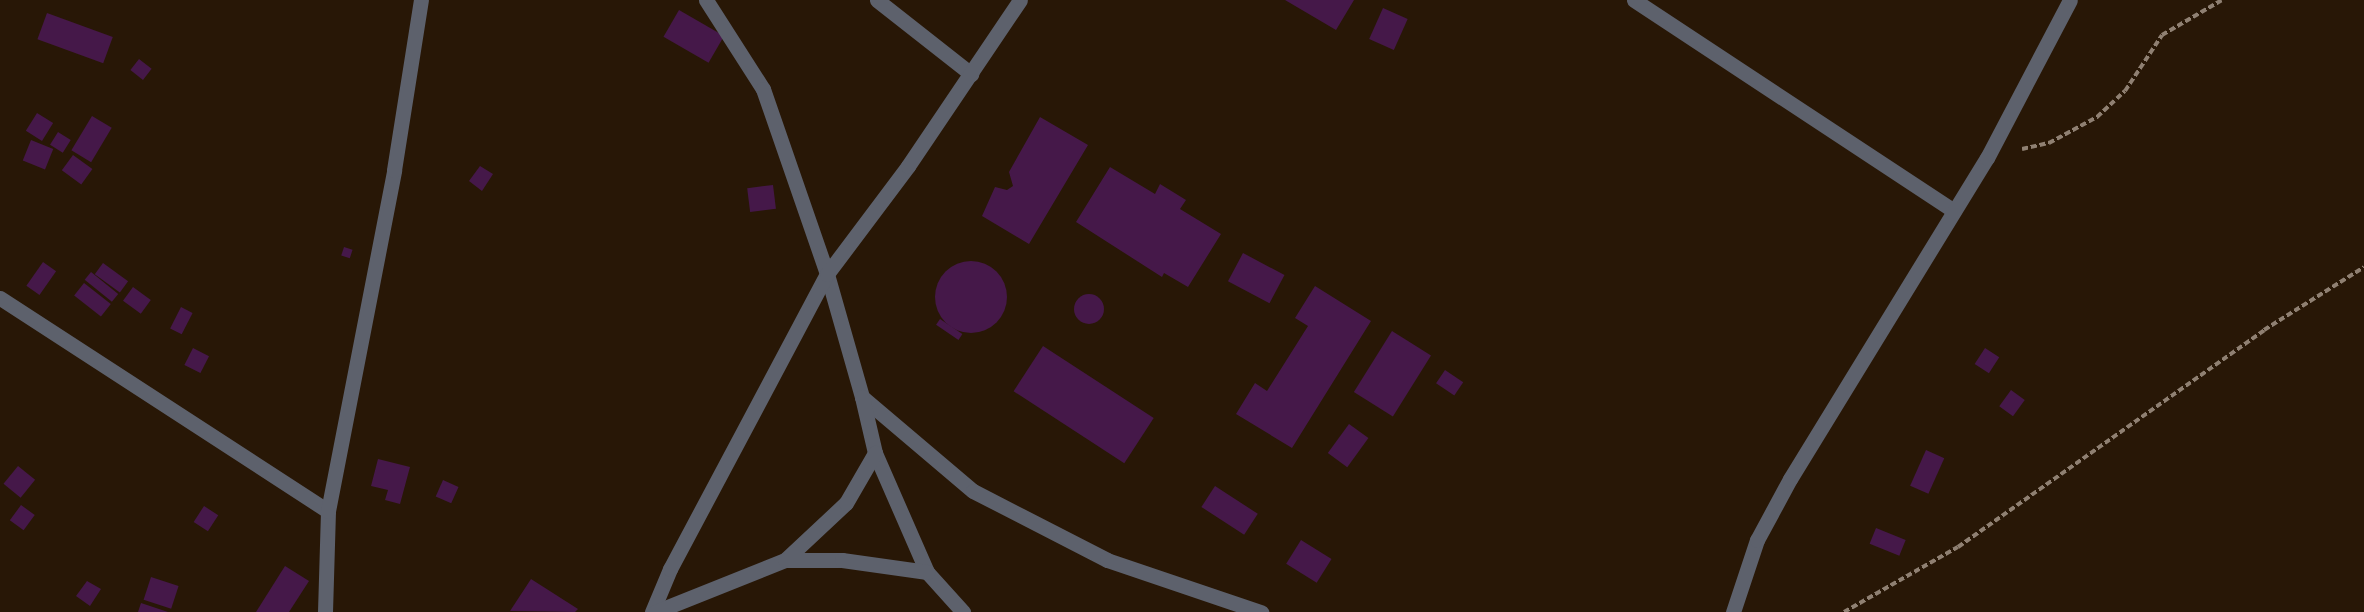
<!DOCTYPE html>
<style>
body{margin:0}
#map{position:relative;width:2364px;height:612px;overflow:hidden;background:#281706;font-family:Jost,sans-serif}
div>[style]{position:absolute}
.building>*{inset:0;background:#451849;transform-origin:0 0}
.round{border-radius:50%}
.path>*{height:4px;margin-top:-2px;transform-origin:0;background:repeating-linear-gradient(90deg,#8f8072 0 6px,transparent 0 9px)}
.minor>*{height:15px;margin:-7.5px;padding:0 7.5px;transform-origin:7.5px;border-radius:7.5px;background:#5d616c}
span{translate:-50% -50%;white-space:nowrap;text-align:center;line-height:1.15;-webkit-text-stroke:4.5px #0b0501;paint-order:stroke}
</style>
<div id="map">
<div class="building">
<i style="clip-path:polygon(1285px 0,1354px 0,1336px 30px)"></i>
<i style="left:1383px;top:8px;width:27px;height:34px;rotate:24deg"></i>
<i style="left:679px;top:10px;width:52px;height:31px;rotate:30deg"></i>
<i style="left:47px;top:13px;width:70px;height:28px;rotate:20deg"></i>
<i style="left:139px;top:59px;width:16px;height:14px;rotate:38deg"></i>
<i style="left:37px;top:113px;width:19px;height:21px;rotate:32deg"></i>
<i style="left:92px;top:116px;width:23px;height:40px;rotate:31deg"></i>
<i style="clip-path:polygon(1040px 117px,1088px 145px,1029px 244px,982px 216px,995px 187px,1007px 190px,1013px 186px,1009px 172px)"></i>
<i style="left:58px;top:132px;width:15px;height:15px;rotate:32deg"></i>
<i style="left:31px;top:140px;width:24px;height:22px;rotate:22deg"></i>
<i style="left:73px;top:155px;width:24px;height:19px;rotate:36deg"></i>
<i style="clip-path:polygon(480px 166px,493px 174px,482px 191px,469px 181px)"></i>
<i style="clip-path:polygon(1110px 167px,1155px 194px,1160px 184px,1186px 200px,1180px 209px,1221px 234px,1188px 287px,1164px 273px,1162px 277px,1076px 222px)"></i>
<i style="left:773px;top:185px;width:24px;height:26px;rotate:83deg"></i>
<i style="left:344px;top:247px;width:9px;height:9px;rotate:18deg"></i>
<i style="left:1243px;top:253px;width:47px;height:32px;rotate:28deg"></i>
<i class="round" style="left:935px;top:261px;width:72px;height:72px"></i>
<i style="left:43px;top:262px;width:16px;height:29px;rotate:35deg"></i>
<i style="left:103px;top:263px;width:31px;height:14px;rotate:36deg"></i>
<i style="left:91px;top:272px;width:35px;height:10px;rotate:39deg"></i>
<i style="left:84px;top:283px;width:34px;height:16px;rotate:38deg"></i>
<i style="clip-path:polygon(1315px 286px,1371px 321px,1292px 448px,1236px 414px,1255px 383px,1267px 391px,1308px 326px,1295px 318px)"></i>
<i style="left:133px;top:287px;width:22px;height:17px;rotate:36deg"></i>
<i class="round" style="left:1074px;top:294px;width:30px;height:30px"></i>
<i style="left:181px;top:307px;width:13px;height:24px;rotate:27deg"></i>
<i style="left:940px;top:319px;width:27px;height:7px;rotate:34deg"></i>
<i style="left:1392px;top:331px;width:46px;height:72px;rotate:32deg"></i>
<i style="left:1043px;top:346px;width:132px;height:54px;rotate:33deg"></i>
<i style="left:193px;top:348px;width:18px;height:19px;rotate:27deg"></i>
<i style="left:1985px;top:348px;width:17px;height:19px;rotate:33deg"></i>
<i style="left:1445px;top:370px;width:22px;height:16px;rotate:34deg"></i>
<i style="left:2011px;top:390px;width:17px;height:20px;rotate:36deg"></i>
<i style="left:1349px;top:424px;width:24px;height:36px;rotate:36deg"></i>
<i style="left:1926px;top:450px;width:20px;height:39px;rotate:24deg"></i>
<i style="clip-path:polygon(378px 459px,410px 467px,400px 504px,385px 500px,388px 490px,371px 486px)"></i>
<i style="left:18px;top:466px;width:22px;height:23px;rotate:39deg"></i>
<i style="left:443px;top:480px;width:17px;height:18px;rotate:24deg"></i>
<i style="left:1215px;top:486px;width:51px;height:25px;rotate:33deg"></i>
<i style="left:21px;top:505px;width:17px;height:19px;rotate:36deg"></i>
<i style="left:204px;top:506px;width:17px;height:19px;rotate:33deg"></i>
<i style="left:1876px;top:528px;width:32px;height:17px;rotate:22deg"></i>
<i style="left:1301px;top:540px;width:36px;height:28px;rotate:32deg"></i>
<i style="clip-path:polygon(285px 566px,309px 581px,289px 612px,256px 612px)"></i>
<i style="left:151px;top:577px;width:29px;height:24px;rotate:18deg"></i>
<i style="clip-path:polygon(531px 579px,578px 609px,575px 612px,510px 611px)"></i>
<i style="clip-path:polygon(87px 581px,101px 589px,90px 606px,76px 596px)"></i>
<i style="clip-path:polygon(141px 603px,168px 612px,138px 612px)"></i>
</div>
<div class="path">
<i style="left:2022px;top:149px;width:28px;rotate:-13deg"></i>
<i style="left:2049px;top:143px;width:55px;rotate:-28.4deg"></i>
<i style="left:2097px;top:117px;width:38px;rotate:-43deg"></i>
<i style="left:2125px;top:91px;width:67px;rotate:-56.5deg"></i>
<i style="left:2162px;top:35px;width:69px;rotate:-30.3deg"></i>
<i style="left:1844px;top:612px;width:131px;rotate:-29.7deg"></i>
<i style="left:1958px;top:547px;width:375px;rotate:-35.3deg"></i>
<i style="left:2264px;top:330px;width:118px;rotate:-32.2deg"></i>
</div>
<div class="minor">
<i style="left:706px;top:0;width:106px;rotate:57.4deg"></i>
<i style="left:763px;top:89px;width:196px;rotate:70.9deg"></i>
<i style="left:827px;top:274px;width:128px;rotate:74.1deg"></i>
<i style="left:862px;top:397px;width:145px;rotate:40.3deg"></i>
<i style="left:973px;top:491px;width:151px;rotate:27.2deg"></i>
<i style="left:1107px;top:560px;width:163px;rotate:18.7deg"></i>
<i style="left:877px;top:0;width:120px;rotate:38.2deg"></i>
<i style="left:1634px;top:0;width:383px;rotate:33.4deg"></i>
<i style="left:0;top:298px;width:391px;rotate:33deg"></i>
<i style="left:862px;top:397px;width:57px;rotate:76.9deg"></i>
<i style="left:875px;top:453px;width:130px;rotate:66.4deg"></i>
<i style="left:927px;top:572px;width:54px;rotate:48deg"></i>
<i style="left:785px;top:560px;width:83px;rotate:-43.1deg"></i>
<i style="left:846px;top:503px;width:58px;rotate:-59.9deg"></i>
<i style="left:325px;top:612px;width:101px;rotate:-88.3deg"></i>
<i style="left:328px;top:511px;width:347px;rotate:-79deg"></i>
<i style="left:394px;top:170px;width:172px;rotate:-81deg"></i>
<i style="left:652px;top:612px;width:47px;rotate:-67.3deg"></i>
<i style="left:670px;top:569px;width:334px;rotate:-62deg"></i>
<i style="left:827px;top:274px;width:135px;rotate:-53.1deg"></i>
<i style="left:908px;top:166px;width:200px;rotate:-56deg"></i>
<i style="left:655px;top:612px;width:140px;rotate:-21.8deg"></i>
<i style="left:785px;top:560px;width:57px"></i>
<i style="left:842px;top:560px;width:86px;rotate:8deg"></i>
<i style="left:1733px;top:612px;width:76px;rotate:-71.6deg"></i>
<i style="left:1757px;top:540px;width:69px;rotate:-61.6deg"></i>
<i style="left:1790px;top:479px;width:377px;rotate:-58.5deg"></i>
<i style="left:1987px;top:158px;width:178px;rotate:-62.3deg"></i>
</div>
</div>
